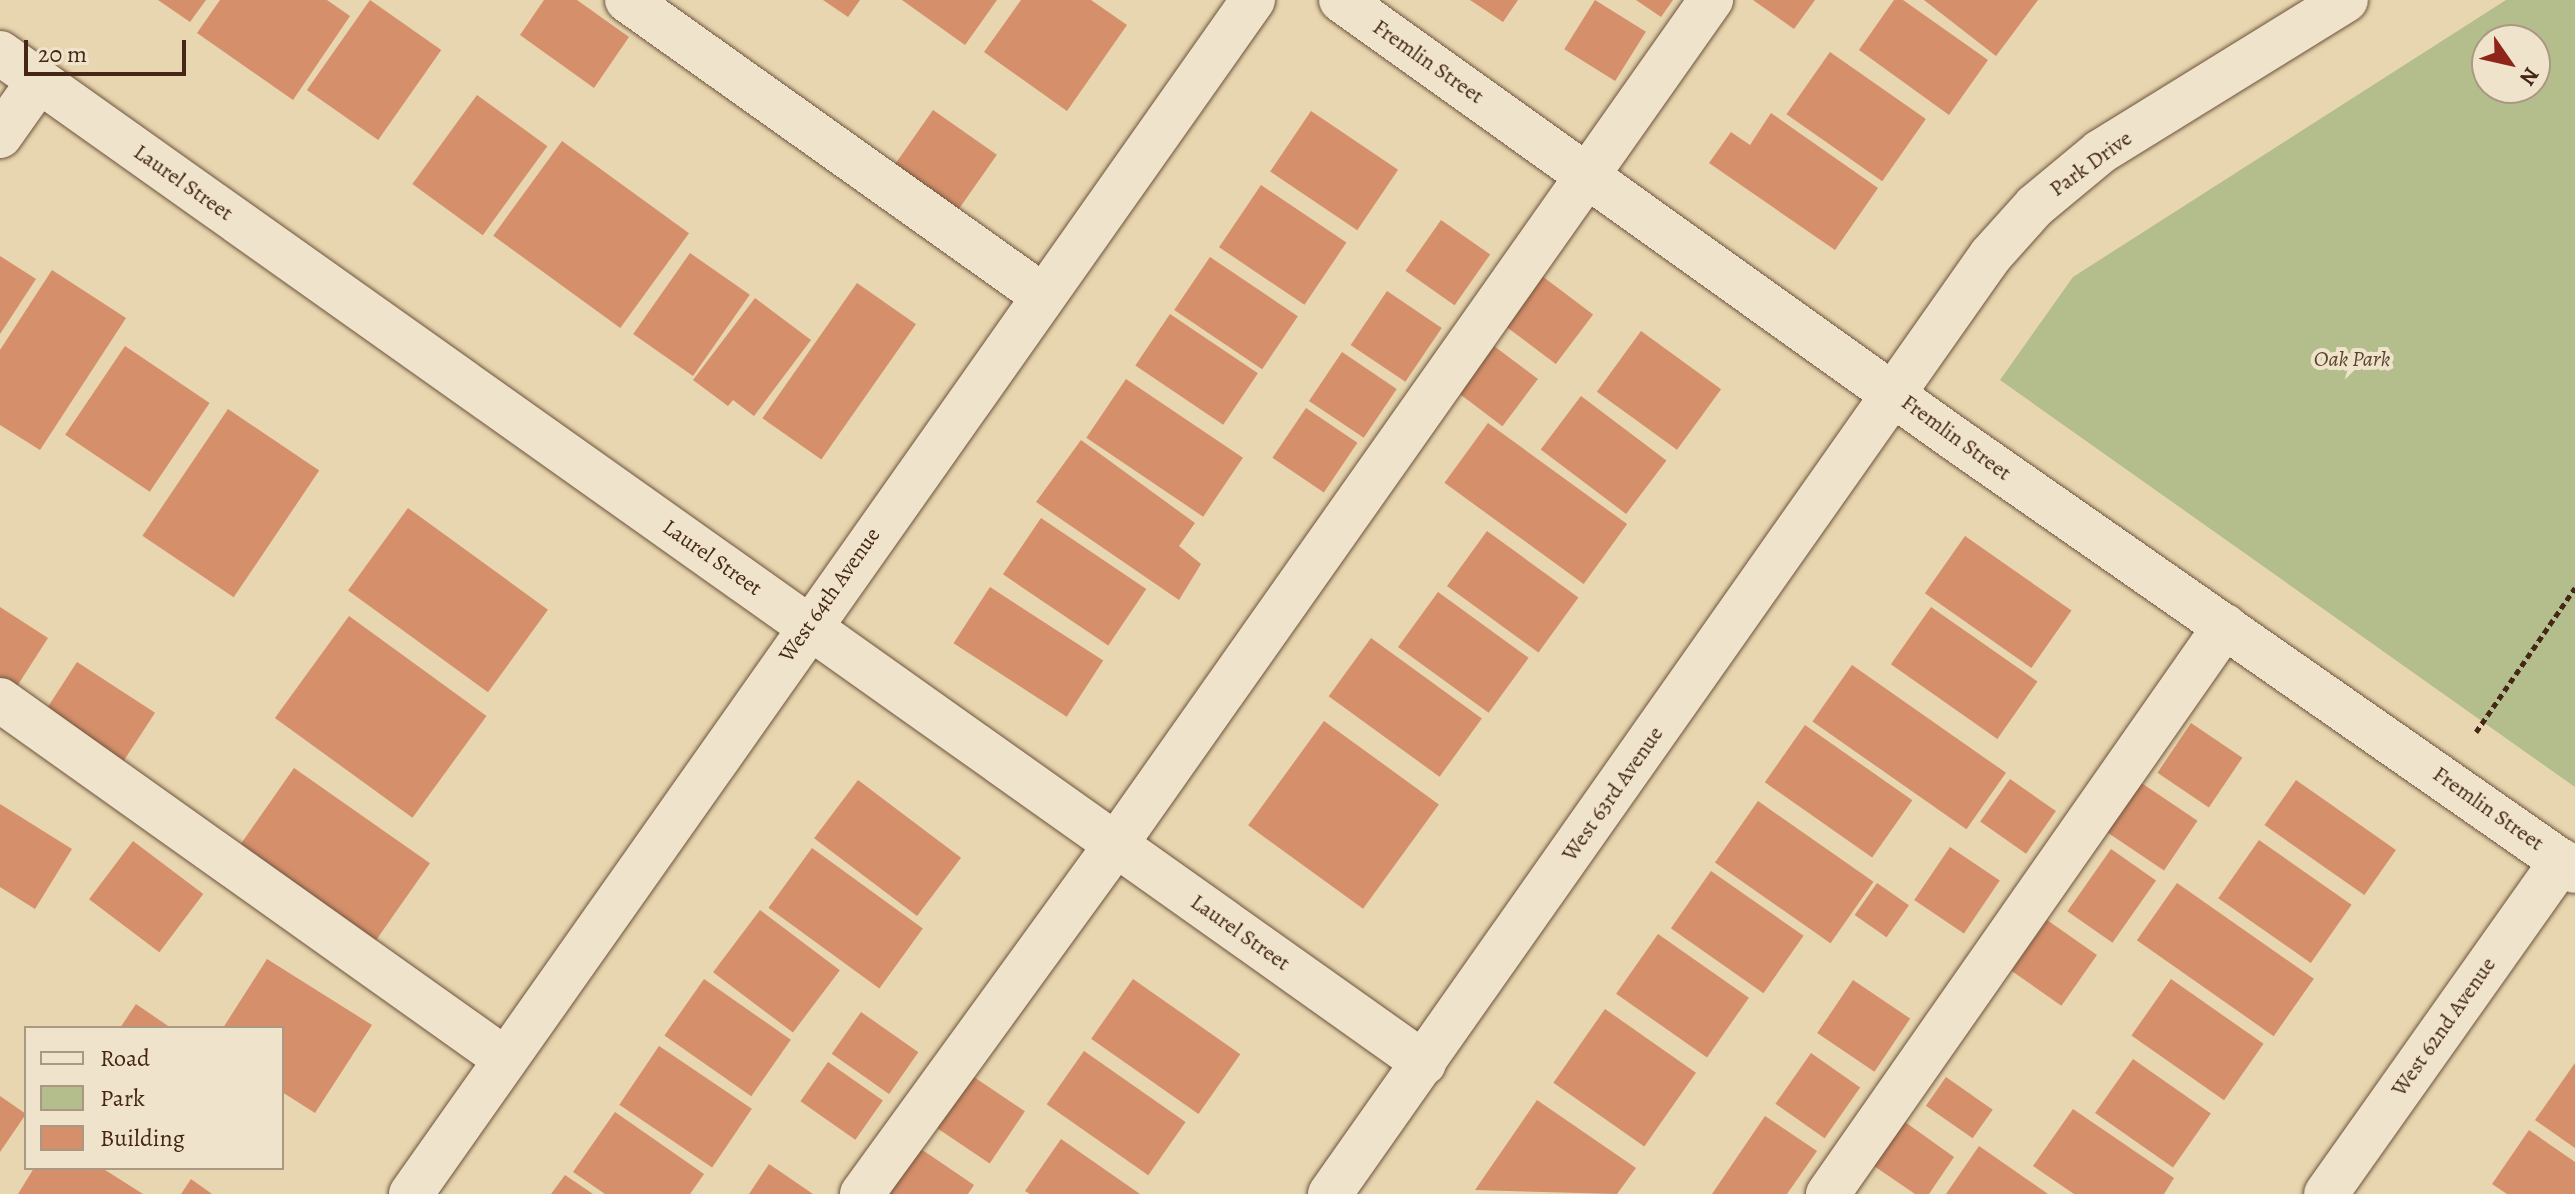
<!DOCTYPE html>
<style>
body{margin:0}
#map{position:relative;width:2575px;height:1194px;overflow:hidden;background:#e7d6af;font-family:Alegreya,serif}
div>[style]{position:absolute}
.green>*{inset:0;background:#b3be8c}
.building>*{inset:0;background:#d58f6b;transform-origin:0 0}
.path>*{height:5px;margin-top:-2.5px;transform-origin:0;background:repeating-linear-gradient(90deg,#462717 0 6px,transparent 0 10px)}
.roads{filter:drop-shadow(0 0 2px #6e533d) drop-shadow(0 0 2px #6e533d)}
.minor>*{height:44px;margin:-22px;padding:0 22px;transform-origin:22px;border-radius:22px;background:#efe4cb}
span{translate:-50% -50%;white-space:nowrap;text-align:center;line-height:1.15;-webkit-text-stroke:8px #efe4cb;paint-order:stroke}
.street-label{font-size:22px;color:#462717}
.park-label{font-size:22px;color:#5c452e;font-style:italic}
.legend{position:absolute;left:24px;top:1026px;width:260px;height:144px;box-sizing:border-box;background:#efe4cb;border:2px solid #ab9883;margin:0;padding:10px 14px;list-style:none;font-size:24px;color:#462717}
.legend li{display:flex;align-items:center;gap:16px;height:40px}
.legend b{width:40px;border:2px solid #ab9883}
.north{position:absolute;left:2471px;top:24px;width:80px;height:80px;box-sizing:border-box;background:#efe4cb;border:2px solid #ab9883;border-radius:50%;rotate:124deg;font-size:22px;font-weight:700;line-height:32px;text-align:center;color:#462717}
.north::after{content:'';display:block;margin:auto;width:28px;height:36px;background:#8f2418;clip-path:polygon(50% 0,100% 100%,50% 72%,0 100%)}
.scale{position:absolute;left:24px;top:40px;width:162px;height:36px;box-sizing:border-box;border:4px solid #462717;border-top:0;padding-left:10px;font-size:24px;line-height:28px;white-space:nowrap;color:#462717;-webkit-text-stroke:6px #efe4cb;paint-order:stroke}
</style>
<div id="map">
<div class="green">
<i style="clip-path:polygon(evenodd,2506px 0,2575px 0,2575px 787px,2000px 380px,2073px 277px,2506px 0,2487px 40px,2535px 40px,2535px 88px,2487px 88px,2487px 40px)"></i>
</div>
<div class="building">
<i style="clip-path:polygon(158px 0,206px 0,190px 22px)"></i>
<i style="clip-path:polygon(220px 0,327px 0,350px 16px,293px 100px,197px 33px)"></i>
<i style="left:370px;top:0;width:87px;height:110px;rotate:35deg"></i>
<i style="clip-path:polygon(544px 0,577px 0,629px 37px,594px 88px,520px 35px)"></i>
<i style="clip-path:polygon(823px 0,860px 0,848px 17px)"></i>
<i style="clip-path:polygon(902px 0,997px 0,965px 45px)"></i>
<i style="clip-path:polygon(1021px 0,1091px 0,1127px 25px,1067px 111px,984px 52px)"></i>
<i style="clip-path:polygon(1470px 0,1518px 0,1503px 22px)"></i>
<i style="left:1595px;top:0;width:60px;height:58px;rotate:32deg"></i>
<i style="clip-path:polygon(1636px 0,1673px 0,1661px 17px)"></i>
<i style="clip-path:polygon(1753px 0,1815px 0,1794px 29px)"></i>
<i style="clip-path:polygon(1894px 0,1903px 0,1988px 60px,1949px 115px,1859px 50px)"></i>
<i style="clip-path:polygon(1924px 0,2038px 0,1996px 56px)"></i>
<i style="left:1830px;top:52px;width:117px;height:76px;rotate:35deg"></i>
<i style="left:477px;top:95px;width:87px;height:110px;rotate:36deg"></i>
<i style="left:933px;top:110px;width:78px;height:67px;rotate:35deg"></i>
<i style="left:1311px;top:111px;width:105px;height:73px;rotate:34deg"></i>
<i style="clip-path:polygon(1771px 113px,1878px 188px,1835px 250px,1709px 163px,1731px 132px,1750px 145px)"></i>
<i style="left:562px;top:141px;width:157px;height:117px;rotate:36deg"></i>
<i style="left:1261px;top:185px;width:103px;height:75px;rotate:34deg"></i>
<i style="left:1441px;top:220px;width:60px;height:62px;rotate:35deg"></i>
<i style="left:690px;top:253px;width:73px;height:99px;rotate:35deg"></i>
<i style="clip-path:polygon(0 256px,36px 279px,0 334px)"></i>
<i style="left:1210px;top:257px;width:106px;height:64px;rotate:34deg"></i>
<i style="clip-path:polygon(52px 270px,126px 318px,40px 450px,0 425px,0 350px)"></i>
<i style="left:1542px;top:276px;width:64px;height:62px;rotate:37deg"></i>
<i style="left:857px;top:283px;width:72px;height:165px;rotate:35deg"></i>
<i style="left:1387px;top:291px;width:66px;height:65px;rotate:34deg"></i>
<i style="clip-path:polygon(755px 298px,811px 340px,754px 416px,733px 400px,728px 406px,693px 380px)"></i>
<i style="left:1170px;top:314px;width:106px;height:62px;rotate:34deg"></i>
<i style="left:1641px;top:331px;width:99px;height:75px;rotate:36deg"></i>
<i style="left:125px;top:346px;width:102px;height:107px;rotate:34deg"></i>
<i style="left:1494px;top:346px;width:55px;height:59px;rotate:37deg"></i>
<i style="left:1342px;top:352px;width:66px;height:59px;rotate:34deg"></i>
<i style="left:1126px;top:379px;width:141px;height:71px;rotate:34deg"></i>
<i style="left:1581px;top:396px;width:107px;height:67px;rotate:37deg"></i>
<i style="left:1306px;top:408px;width:62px;height:60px;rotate:34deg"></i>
<i style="left:228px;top:409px;width:110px;height:153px;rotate:34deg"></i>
<i style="left:1488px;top:423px;width:172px;height:74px;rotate:36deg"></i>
<i style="clip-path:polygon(1081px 440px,1195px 523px,1179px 546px,1201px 564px,1179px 600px,1036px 502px)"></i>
<i style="left:408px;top:508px;width:173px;height:102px;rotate:36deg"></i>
<i style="left:1041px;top:518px;width:127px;height:68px;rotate:34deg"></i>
<i style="left:1487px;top:531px;width:113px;height:68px;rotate:36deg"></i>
<i style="left:1965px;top:536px;width:130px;height:70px;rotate:35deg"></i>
<i style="left:990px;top:587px;width:135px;height:67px;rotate:33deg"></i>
<i style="left:1438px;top:592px;width:112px;height:68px;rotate:36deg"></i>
<i style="clip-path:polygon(0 607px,48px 638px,12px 694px,0 687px)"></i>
<i style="left:1931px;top:607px;width:130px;height:70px;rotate:35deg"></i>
<i style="left:349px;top:616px;width:170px;height:126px;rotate:36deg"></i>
<i style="left:1371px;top:638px;width:137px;height:72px;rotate:36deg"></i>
<i style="left:77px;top:662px;width:93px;height:64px;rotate:33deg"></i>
<i style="left:1852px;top:665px;width:188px;height:69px;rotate:35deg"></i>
<i style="left:1324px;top:721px;width:142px;height:129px;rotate:36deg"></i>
<i style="left:2191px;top:723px;width:62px;height:60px;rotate:34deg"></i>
<i style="left:1805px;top:725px;width:131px;height:70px;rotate:35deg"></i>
<i style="left:294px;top:768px;width:166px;height:96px;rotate:35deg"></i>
<i style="left:2010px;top:779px;width:56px;height:52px;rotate:35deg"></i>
<i style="left:858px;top:780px;width:129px;height:73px;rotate:37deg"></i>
<i style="left:2137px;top:780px;width:73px;height:60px;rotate:34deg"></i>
<i style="left:2296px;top:780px;width:122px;height:55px;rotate:35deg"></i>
<i style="left:1758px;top:801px;width:141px;height:75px;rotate:35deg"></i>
<i style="clip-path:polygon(0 804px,72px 849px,35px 909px,0 887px)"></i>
<i style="left:2259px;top:840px;width:113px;height:71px;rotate:35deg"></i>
<i style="left:133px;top:841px;width:88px;height:73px;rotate:37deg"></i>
<i style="left:1950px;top:847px;width:60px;height:64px;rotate:34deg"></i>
<i style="left:812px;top:848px;width:137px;height:74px;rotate:36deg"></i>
<i style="left:2111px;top:849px;width:55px;height:76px;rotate:35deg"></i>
<i style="left:1711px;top:871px;width:113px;height:70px;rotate:35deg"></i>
<i style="left:1877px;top:883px;width:39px;height:39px;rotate:35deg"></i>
<i style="left:2177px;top:883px;width:167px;height:70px;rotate:35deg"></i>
<i style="left:760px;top:910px;width:100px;height:78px;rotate:37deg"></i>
<i style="left:2047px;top:920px;width:61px;height:62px;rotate:35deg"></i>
<i style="left:1658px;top:934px;width:111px;height:73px;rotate:35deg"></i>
<i style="clip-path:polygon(267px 959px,372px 1025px,315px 1113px,282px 1092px,282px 1028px,223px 1028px)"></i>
<i style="left:704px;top:979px;width:106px;height:69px;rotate:35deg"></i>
<i style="left:1133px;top:979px;width:131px;height:73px;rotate:35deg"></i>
<i style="left:2171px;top:979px;width:113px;height:69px;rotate:35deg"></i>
<i style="left:1853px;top:980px;width:69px;height:64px;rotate:34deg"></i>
<i style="clip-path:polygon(136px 1004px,171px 1028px,120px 1028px)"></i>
<i style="left:1605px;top:1009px;width:111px;height:90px;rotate:35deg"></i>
<i style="left:861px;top:1012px;width:70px;height:51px;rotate:35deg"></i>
<i style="left:659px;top:1046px;width:112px;height:71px;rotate:34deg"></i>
<i style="left:1084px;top:1051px;width:124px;height:65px;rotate:35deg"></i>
<i style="left:1811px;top:1053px;width:60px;height:62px;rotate:35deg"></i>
<i style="left:2133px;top:1059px;width:95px;height:66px;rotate:35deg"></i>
<i style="left:828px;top:1062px;width:67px;height:48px;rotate:35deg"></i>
<i style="clip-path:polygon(2575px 1063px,2575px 1148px,2535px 1120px)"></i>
<i style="left:971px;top:1075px;width:65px;height:63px;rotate:34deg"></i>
<i style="left:1946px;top:1077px;width:57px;height:35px;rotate:35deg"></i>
<i style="clip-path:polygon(0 1096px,26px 1114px,0 1152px)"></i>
<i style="clip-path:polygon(1537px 1100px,1636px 1168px,1617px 1194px,1475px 1190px)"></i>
<i style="clip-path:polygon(2073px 1109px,2174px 1178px,2164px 1194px,2074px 1194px,2033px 1166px)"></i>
<i style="clip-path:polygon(615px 1112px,704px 1174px,690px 1194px,605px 1194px,573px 1172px)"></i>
<i style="clip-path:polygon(1765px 1116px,1817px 1151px,1787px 1194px,1712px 1194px)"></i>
<i style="clip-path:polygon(1905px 1122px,1954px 1157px,1929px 1194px,1915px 1194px,1874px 1166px)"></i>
<i style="clip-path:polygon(2529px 1130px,2575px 1162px,2575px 1194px,2507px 1194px,2492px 1184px)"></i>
<i style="clip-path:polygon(1061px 1139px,1140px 1194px,1030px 1194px,1025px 1191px)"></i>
<i style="clip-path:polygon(1979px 1146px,2048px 1194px,1946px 1194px)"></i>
<i style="clip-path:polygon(918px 1147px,974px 1185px,968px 1194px,885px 1194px)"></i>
<i style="clip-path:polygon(769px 1164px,813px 1194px,749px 1194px)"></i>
<i style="clip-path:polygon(34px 1168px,102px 1168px,143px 1194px,18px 1194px)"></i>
<i style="clip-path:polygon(565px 1175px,593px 1194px,551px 1194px)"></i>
<i style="clip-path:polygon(191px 1179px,212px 1194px,181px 1194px)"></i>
</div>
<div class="path">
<i style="left:2476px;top:732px;width:175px;rotate:-55.5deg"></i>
</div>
<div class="roads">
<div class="minor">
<i style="left:627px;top:0;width:509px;rotate:35.41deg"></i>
<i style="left:1341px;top:0;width:746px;rotate:35.56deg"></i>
<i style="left:1948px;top:434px;width:764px;rotate:34.88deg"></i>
<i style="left:0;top:53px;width:1746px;rotate:35.35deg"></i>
<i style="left:0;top:136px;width:67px;rotate:-54.7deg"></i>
<i style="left:0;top:700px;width:620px;rotate:35.41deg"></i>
<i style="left:411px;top:1194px;width:1461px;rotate:-54.81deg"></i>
<i style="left:862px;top:1194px;width:432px;rotate:-54deg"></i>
<i style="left:1116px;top:844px;width:1033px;rotate:-54.82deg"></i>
<i style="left:1330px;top:1194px;width:1148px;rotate:-54.86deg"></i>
<i style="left:1991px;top:255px;width:66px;rotate:-48.1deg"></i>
<i style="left:2035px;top:206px;width:85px;rotate:-39.7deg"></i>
<i style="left:2100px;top:152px;width:289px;rotate:-31.7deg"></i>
<i style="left:1828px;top:1194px;width:693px;rotate:-55.05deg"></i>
<i style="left:2326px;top:1194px;width:408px;rotate:-54.7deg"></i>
</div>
</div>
<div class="street-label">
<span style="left:1428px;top:62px;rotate:35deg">Fremlin Street</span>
<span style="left:2091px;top:164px;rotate:-36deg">Park Drive</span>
<span style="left:183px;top:183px;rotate:35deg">Laurel Street</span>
<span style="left:1956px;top:438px;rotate:36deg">Fremlin Street</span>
<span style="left:712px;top:558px;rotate:35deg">Laurel Street</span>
<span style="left:830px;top:595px;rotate:-55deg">West 64th Avenue</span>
<span style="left:1613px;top:794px;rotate:-55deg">West 63rd Avenue</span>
<span style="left:2488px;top:809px;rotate:35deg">Fremlin Street</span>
<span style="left:1240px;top:933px;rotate:35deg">Laurel Street</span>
<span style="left:2444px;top:1027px;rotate:-55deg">West 62nd Avenue</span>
</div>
<div class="park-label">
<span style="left:2352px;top:360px">Oak Park</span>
</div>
<ul class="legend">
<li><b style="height:10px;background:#efe4cb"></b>Road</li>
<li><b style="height:22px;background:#b3be8c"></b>Park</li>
<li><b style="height:22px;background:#d58f6b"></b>Building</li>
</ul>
<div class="north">N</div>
<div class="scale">20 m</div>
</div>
